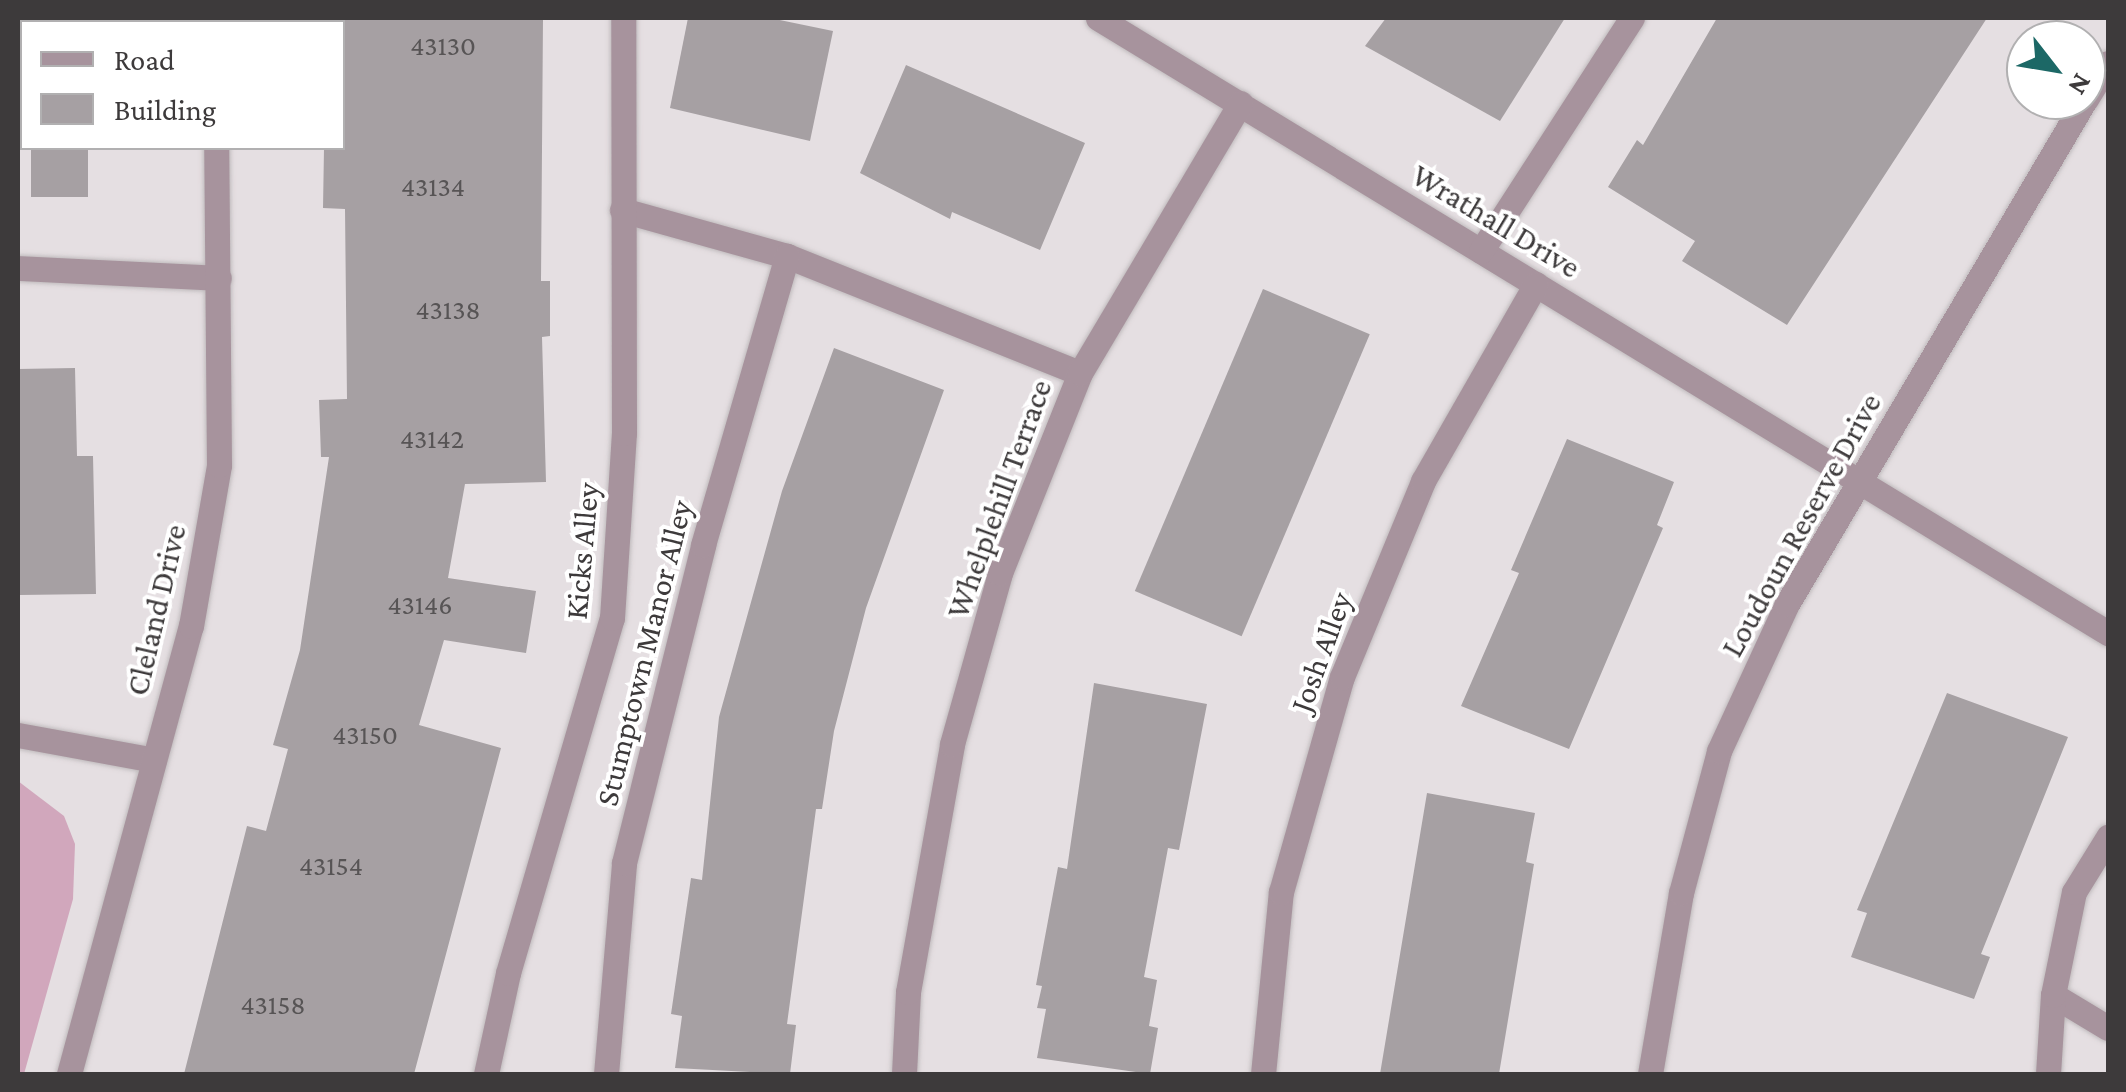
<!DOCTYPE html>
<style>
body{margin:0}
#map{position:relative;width:2126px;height:1092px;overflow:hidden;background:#e5dfe2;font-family:"Crimson Pro",serif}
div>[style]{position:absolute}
.green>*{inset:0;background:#d1a7bc}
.building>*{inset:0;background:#a6a0a3;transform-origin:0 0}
.roads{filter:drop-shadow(0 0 2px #c0bbbd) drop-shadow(0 0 2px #c0bbbd)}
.minor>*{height:25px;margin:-12.5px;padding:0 12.5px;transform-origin:12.5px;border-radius:12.5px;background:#a7939d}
span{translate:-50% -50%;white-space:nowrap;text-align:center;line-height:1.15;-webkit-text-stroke:8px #fff;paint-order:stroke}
.number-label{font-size:28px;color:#575455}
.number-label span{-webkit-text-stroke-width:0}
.street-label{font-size:32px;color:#3d3a3b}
.frame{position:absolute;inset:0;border:20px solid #3d3a3b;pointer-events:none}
.legend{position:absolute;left:20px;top:20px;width:325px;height:130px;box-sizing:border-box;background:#fff;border:2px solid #b1b0b1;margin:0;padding:12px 18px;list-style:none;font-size:30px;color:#3d3a3b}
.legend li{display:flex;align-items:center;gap:20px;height:50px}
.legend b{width:50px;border:2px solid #b1b0b1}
.north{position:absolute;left:2006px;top:20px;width:100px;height:100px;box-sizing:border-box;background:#fff;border:2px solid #b1b0b1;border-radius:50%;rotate:121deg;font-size:28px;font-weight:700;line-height:40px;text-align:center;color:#3d3a3b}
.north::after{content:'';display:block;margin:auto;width:35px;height:45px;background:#1c6866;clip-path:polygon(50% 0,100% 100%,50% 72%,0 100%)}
</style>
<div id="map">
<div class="green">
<i style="clip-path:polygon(18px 781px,64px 816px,75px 844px,73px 899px,24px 1074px,18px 1074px)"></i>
</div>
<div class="building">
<i style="clip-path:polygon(342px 18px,543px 18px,541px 281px,550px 281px,550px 336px,542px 337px,546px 482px,465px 484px,448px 578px,536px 591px,526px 653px,444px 640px,419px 725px,501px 748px,414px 1074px,184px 1074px,247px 826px,266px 831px,288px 749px,273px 745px,300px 650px,329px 457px,321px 457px,319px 400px,347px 399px,345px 209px,323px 208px,324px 148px,342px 148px)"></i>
<i style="clip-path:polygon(688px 18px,770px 18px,833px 31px,810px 141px,670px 108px)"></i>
<i style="clip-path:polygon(1386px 18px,1565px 18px,1500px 121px,1365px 46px)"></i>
<i style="clip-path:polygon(1717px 18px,1987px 18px,1787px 325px,1682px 261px,1695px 241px,1608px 187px,1637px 140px,1643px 145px)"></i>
<i style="clip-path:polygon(906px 65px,1085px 143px,1040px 250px,952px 212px,950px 219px,860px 173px)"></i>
<i style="left:31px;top:148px;width:57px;height:49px"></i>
<i style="left:1263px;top:289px;width:116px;height:328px;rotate:23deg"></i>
<i style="clip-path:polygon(834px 348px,944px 390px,866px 608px,834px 731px,822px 809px,816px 809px,787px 1024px,796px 1025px,790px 1074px,675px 1068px,682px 1016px,671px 1014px,691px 878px,702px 880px,719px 717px,782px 491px)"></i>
<i style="clip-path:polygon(75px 368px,77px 456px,93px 456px,96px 594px,19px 595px,18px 369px)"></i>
<i style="clip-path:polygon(1567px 439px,1674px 482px,1657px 525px,1663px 528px,1569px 749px,1461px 706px,1519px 573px,1511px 570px)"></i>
<i style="clip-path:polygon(1094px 683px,1207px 704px,1179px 850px,1168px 848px,1144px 977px,1157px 980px,1149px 1026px,1158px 1028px,1150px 1074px,1037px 1058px,1046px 1009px,1037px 1008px,1042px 986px,1036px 985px,1058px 867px,1067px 869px)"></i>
<i style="clip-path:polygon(1947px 693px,2068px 737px,1981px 954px,1990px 957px,1974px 999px,1851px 957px,1867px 913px,1857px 910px)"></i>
<i style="clip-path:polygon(1427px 793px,1535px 813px,1526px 862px,1534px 864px,1499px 1074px,1380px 1074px)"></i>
</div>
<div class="roads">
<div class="minor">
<i style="left:213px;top:18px;width:4px;rotate:90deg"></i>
<i style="left:1098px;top:18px;width:1183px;rotate:31.34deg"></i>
<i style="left:2086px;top:99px;width:42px;rotate:-58.6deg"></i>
<i style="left:622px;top:210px;width:171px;rotate:15.6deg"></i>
<i style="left:787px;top:256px;width:315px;rotate:21.8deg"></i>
<i style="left:1481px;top:251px;width:278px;rotate:-57.1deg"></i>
<i style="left:18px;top:268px;width:201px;rotate:2.8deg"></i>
<i style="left:18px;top:735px;width:138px;rotate:10.4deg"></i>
<i style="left:2053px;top:995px;width:64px;rotate:31deg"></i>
<i style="left:69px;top:1074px;width:464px;rotate:-74.8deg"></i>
<i style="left:191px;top:626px;width:163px;rotate:-80.1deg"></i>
<i style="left:219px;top:465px;width:317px;rotate:-90.5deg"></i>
<i style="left:486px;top:1074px;width:103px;rotate:-77.7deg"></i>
<i style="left:508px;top:973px;width:370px;rotate:-73.7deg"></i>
<i style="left:612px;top:618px;width:185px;rotate:-86.3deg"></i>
<i style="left:624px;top:433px;width:415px;rotate:-90.1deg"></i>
<i style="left:606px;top:1074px;width:212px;rotate:-85.1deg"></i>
<i style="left:624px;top:863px;width:328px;rotate:-76deg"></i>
<i style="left:703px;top:545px;width:301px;rotate:-73.8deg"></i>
<i style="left:904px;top:1074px;width:82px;rotate:-87.2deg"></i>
<i style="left:908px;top:992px;width:252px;rotate:-79.9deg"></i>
<i style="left:952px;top:744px;width:178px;rotate:-74.3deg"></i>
<i style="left:1000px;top:573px;width:215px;rotate:-68.2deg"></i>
<i style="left:1080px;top:373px;width:314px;rotate:-59.3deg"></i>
<i style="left:1263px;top:1074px;width:183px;rotate:-84.4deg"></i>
<i style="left:1281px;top:892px;width:223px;rotate:-74.2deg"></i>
<i style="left:1342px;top:677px;width:212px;rotate:-67.5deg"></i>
<i style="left:1423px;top:481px;width:227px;rotate:-60.2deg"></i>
<i style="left:1650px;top:1074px;width:184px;rotate:-80.3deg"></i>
<i style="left:1681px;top:893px;width:147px;rotate:-75deg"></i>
<i style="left:1719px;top:751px;width:162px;rotate:-65.2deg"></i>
<i style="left:1787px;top:604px;width:586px;rotate:-59.41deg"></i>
<i style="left:2048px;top:1074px;width:79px;rotate:-86.4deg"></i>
<i style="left:2053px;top:995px;width:105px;rotate:-78.5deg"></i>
<i style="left:2074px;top:892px;width:65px;rotate:-58.3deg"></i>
</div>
</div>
<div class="number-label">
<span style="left:443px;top:46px">43130</span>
<span style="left:433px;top:187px">43134</span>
<span style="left:448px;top:310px">43138</span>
<span style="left:432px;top:439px">43142</span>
<span style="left:420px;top:605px">43146</span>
<span style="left:365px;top:735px">43150</span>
<span style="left:331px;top:866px">43154</span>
<span style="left:273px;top:1005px">43158</span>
</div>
<div class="street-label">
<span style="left:1496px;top:221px;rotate:31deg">Wrathall Drive</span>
<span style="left:999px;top:499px;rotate:-70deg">Whelplehill Terrace</span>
<span style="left:1801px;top:525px;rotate:-61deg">Loudoun Reserve Drive</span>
<span style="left:582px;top:551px;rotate:-85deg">Kicks Alley</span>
<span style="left:156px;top:610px;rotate:-77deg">Cleland Drive</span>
<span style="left:1321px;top:652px;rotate:-70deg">Josh Alley</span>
<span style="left:644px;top:653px;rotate:-76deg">Stumptown Manor Alley</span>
</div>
<div class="frame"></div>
<ul class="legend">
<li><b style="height:12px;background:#a7939d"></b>Road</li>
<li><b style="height:28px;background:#a6a0a3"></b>Building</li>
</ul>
<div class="north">N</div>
</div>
